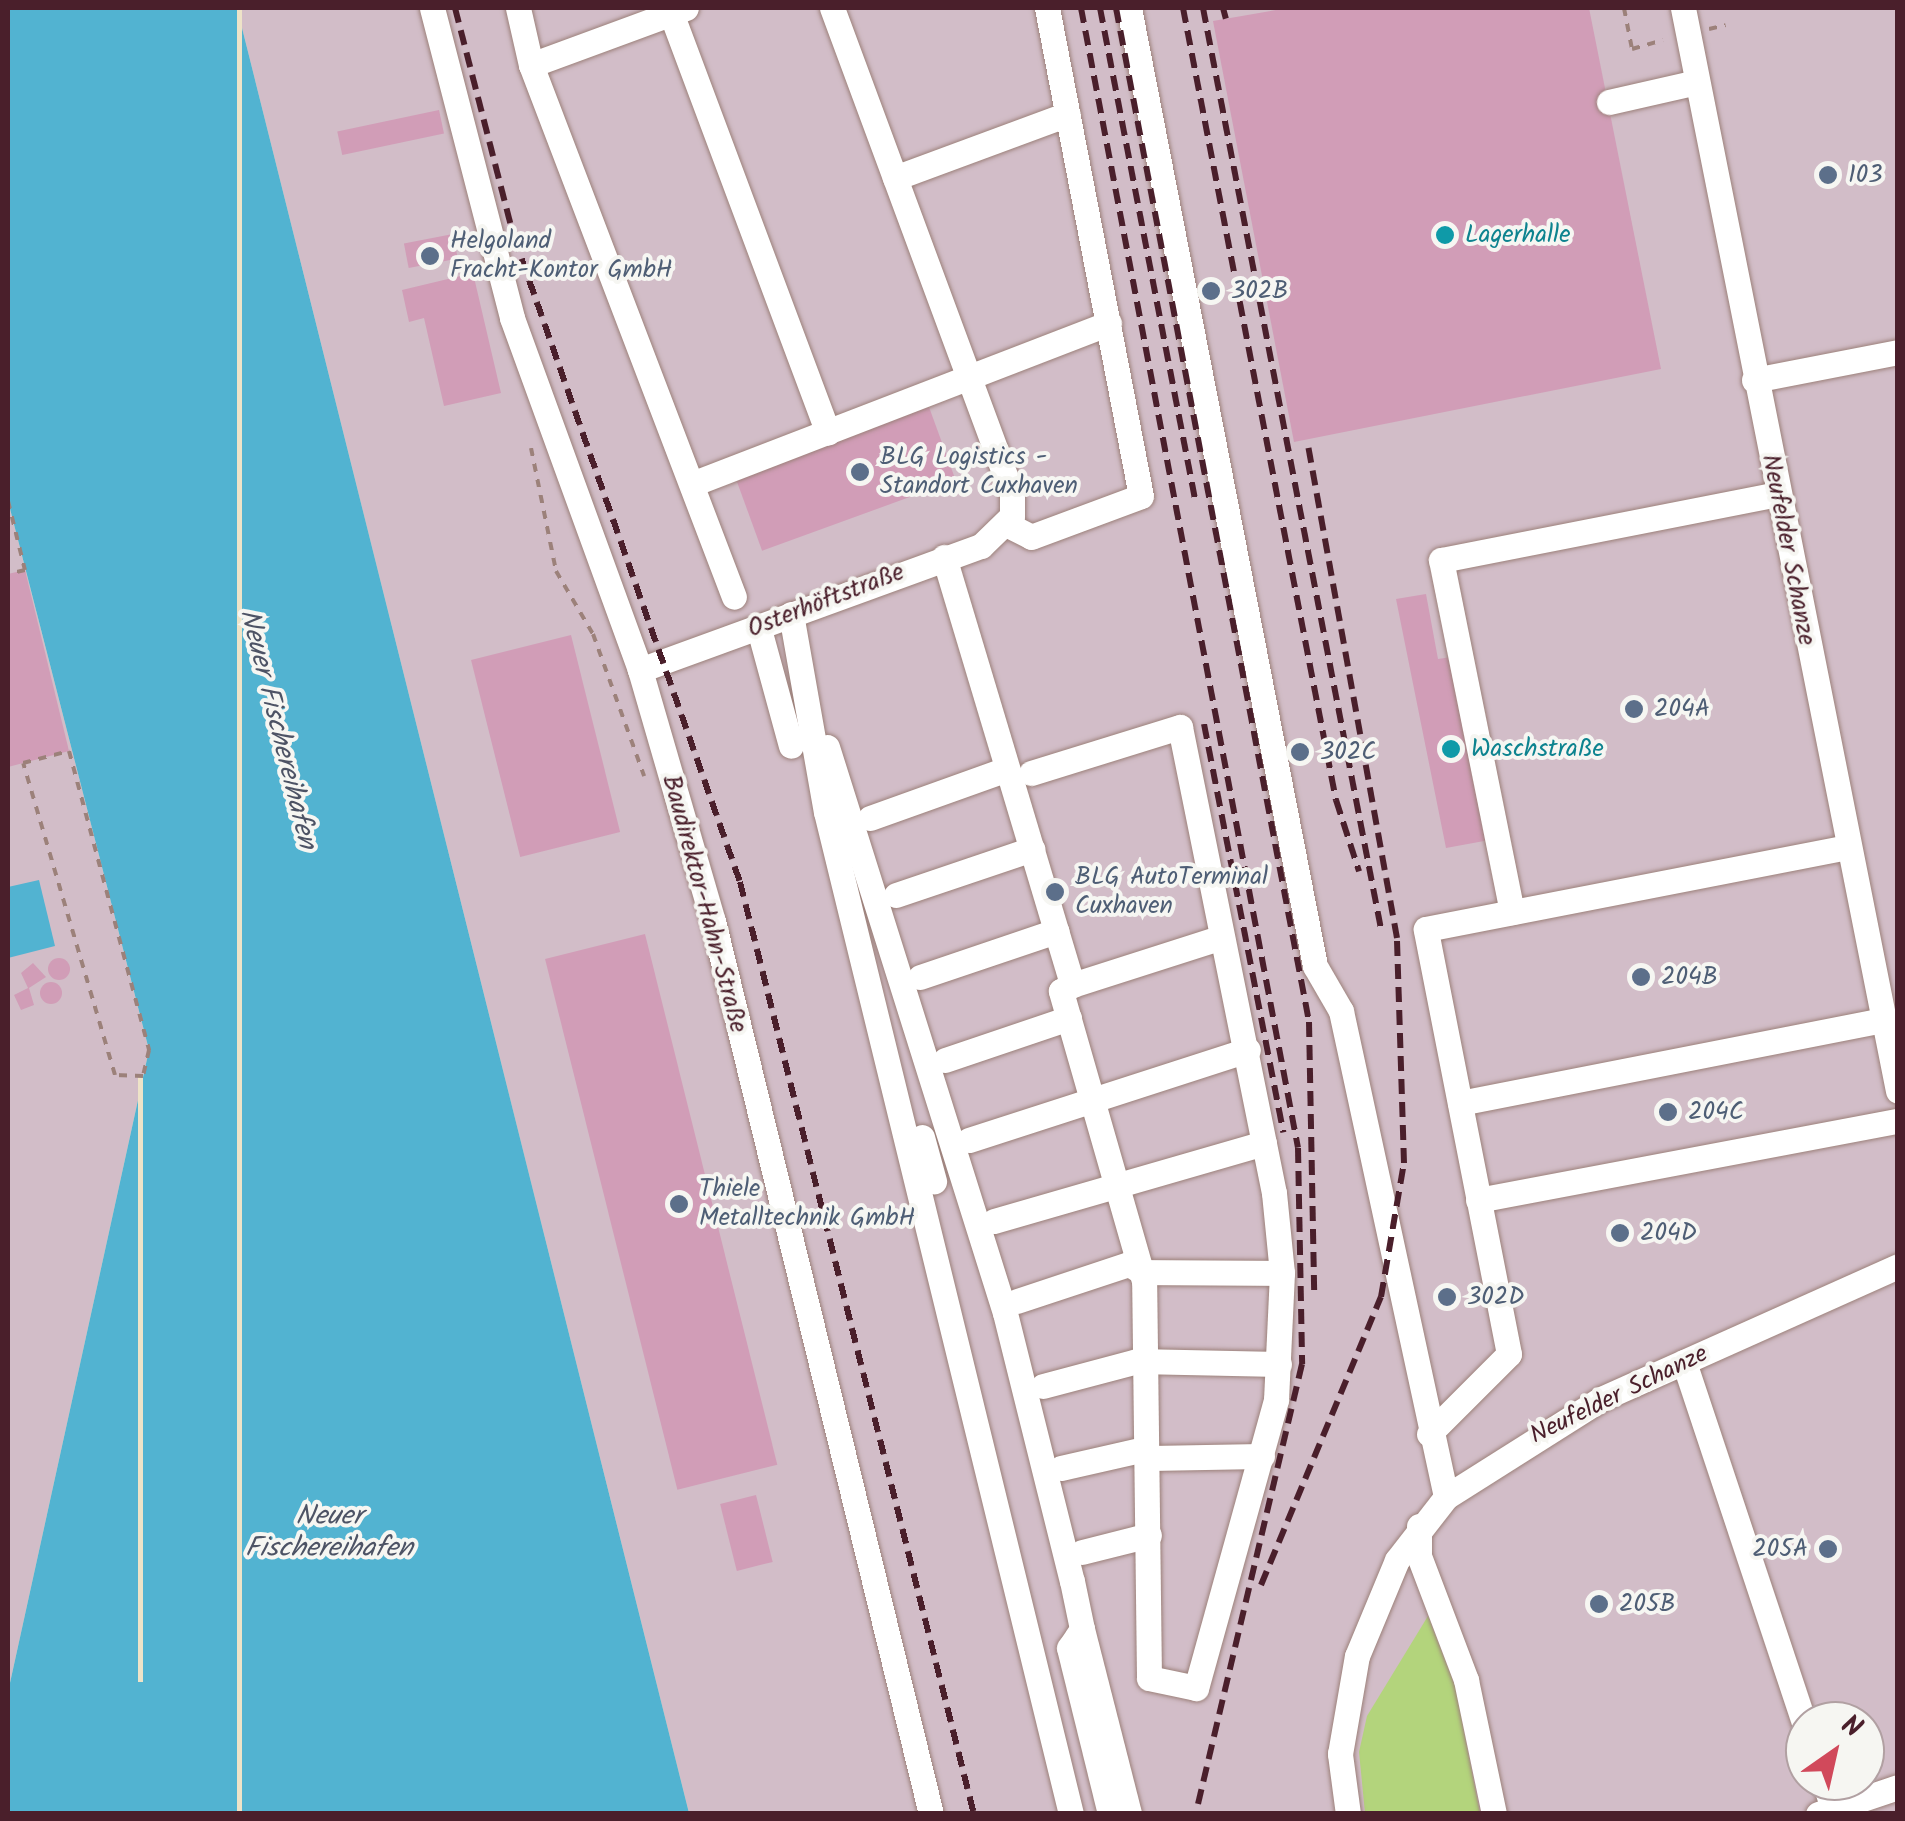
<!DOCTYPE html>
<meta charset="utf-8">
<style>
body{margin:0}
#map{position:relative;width:1905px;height:1821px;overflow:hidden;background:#eee3c8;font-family:Kalam,sans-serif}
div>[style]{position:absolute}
.industrial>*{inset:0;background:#d2bdc8}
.green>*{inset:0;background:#b3d47c}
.water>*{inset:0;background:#52b3d1}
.pier>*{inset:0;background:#eee3c8;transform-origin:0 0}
.building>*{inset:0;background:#d19db7;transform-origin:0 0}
.round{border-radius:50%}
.path>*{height:4px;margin-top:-2px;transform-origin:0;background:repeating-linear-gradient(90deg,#9c817a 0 8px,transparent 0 16px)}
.roads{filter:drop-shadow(0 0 2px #9c817a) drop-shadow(0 0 2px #9c817a)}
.minor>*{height:25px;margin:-12.5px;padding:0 12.5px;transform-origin:12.5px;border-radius:12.5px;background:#fff}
.rail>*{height:6px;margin-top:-3px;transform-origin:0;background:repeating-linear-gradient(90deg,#4a1f2b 0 15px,transparent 0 23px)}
.dots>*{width:28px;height:28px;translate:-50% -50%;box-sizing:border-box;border:5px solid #f6f6f2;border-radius:50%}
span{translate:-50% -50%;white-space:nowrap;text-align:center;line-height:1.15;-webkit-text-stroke:8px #f6f6f2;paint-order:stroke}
.service-label{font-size:25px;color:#4e5e75}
.left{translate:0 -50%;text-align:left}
.right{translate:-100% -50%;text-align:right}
.culture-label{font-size:25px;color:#0d838f}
.street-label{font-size:25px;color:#4a1f2b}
.water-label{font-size:28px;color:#4d5365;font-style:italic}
.frame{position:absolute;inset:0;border:10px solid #4a1f2b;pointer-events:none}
.north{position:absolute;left:1785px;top:1701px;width:100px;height:100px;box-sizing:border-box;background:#f6f6f2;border:2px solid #b1a0a2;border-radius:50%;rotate:34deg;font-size:28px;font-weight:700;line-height:40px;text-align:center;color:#4a1f2b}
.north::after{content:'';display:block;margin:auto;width:35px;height:45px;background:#d1495b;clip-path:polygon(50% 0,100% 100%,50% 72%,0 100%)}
</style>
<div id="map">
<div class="industrial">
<i style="clip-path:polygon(evenodd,237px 8px,1897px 8px,1897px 1813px,689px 1813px,237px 8px,1805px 1721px,1865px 1721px,1865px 1781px,1805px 1781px,1805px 1721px)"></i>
<i style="clip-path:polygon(8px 501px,149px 1050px,8px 1692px)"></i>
</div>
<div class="green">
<i style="clip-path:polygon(1428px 1616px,1455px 1686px,1480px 1813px,1365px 1813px,1359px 1752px,1367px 1716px)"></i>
</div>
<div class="water">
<i style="clip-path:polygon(8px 8px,237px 8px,689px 1813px,8px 1814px,8px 1692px,149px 1050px,8px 501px)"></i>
<i style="clip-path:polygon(39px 880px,55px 946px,8px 958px,8px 887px)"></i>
</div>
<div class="pier">
<i style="left:237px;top:8px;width:5px;height:1861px"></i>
<i style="left:138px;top:1076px;width:5px;height:606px"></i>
</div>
<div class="building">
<i style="clip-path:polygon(1287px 8px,1589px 8px,1661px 369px,1294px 442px,1213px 21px)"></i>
<i style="left:439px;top:110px;width:24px;height:104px;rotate:78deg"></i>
<i style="left:453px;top:234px;width:25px;height:50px;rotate:79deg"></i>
<i style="clip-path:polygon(473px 273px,501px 393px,444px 406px,424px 318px,409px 322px,402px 290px)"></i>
<i style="left:929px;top:407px;width:78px;height:206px;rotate:70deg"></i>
<i style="clip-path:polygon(25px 570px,69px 751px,8px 767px,8px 574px)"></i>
<i style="clip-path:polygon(1426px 594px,1438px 659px,1458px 656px,1495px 839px,1446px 848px,1396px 599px)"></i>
<i style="left:571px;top:635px;width:203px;height:103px;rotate:76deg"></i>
<i style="left:645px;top:934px;width:547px;height:103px;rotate:76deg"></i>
<i class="round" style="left:48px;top:958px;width:22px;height:22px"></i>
<i style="clip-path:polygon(33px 963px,46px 977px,29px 988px,34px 1005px,21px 1010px,14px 995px,28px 988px,21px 973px)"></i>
<i class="round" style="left:40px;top:982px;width:22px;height:22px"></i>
<i style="left:756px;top:1495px;width:69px;height:37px;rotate:76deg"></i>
</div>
<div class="path">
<i style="left:1624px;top:8px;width:42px;rotate:79deg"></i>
<i style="left:1632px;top:49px;width:32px;rotate:-16deg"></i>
<i style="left:1709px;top:29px;width:17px;rotate:-13deg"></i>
<i style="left:531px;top:448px;width:126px;rotate:78.5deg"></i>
<i style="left:556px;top:571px;width:73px;rotate:59.6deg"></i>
<i style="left:593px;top:634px;width:151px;rotate:70.2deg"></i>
<i style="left:8px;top:501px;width:71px;rotate:76.2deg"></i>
<i style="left:25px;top:570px;width:17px;rotate:167deg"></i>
<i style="left:69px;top:751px;width:310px;rotate:75deg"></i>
<i style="left:149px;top:1050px;width:27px;rotate:103deg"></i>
<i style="left:143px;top:1076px;width:28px;rotate:-178deg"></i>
<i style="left:115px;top:1075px;width:325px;rotate:-106.4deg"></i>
<i style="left:23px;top:763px;width:48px;rotate:-14.6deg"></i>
</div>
<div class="roads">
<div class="minor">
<i style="left:432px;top:8px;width:320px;rotate:75.5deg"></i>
<i style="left:512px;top:318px;width:375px;rotate:70deg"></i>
<i style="left:640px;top:670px;width:261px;rotate:73.8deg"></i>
<i style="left:713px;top:921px;width:919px;rotate:76.28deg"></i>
<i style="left:518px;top:8px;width:58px;rotate:77.2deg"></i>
<i style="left:531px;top:65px;width:569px;rotate:69.11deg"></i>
<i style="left:1129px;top:8px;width:976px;rotate:79.01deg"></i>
<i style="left:1315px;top:966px;width:52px;rotate:60deg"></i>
<i style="left:1341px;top:1011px;width:497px;rotate:77.8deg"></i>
<i style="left:1683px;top:8px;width:1104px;rotate:78.77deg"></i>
<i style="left:671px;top:13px;width:448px;rotate:69.5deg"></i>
<i style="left:531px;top:65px;width:165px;rotate:-20.2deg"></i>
<i style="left:1609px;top:102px;width:90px;rotate:-12.8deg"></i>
<i style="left:895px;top:178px;width:184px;rotate:-20.3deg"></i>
<i style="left:1754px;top:380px;width:147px;rotate:-11deg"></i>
<i style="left:692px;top:484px;width:447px;rotate:-21.1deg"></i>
<i style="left:1006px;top:524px;width:28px;rotate:27deg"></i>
<i style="left:1031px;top:537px;width:117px;rotate:-20.4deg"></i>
<i style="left:1141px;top:496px;width:497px;rotate:-100.9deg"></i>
<i style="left:944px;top:557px;width:447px;rotate:73.3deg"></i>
<i style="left:1072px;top:985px;width:157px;rotate:-17.7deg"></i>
<i style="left:791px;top:614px;width:201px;rotate:80deg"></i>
<i style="left:826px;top:812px;width:1032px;rotate:76.26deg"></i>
<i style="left:759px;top:629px;width:121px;rotate:74.7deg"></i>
<i style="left:640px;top:670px;width:363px;rotate:-20deg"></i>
<i style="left:981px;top:546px;width:43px;rotate:-44.1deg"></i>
<i style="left:1012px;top:516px;width:22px;rotate:-90deg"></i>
<i style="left:1012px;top:494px;width:518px;rotate:-110.32deg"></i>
<i style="left:827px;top:747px;width:593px;rotate:72.54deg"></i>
<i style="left:1005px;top:1313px;width:276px;rotate:76deg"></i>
<i style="left:1072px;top:1581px;width:49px;rotate:78.2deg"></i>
<i style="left:1082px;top:1629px;width:23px;rotate:124deg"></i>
<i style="left:1069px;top:1648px;width:171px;rotate:76.1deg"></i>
<i style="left:1031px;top:773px;width:156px;rotate:-17.2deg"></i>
<i style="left:1180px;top:727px;width:475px;rotate:78.6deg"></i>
<i style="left:1274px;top:1193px;width:80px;rotate:84.3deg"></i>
<i style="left:1282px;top:1273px;width:127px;rotate:92.7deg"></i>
<i style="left:1276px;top:1400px;width:299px;rotate:105.5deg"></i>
<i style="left:1196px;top:1688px;width:48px;rotate:-168deg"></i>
<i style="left:1149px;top:1678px;width:397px;rotate:-90.7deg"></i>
<i style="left:1144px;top:1281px;width:302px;rotate:-106deg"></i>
<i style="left:1061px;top:991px;width:13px;rotate:-29deg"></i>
<i style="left:870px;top:818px;width:145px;rotate:-19.7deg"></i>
<i style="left:896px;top:895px;width:144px;rotate:-18.7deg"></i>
<i style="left:1512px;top:912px;width:359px;rotate:-101.4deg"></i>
<i style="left:1441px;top:560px;width:341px;rotate:-11.1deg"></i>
<i style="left:920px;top:977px;width:144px;rotate:-18.7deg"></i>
<i style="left:945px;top:1060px;width:131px;rotate:-18.7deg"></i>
<i style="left:1460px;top:1103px;width:431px;rotate:-11.1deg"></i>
<i style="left:922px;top:1137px;width:46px;rotate:74.7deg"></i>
<i style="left:969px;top:1140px;width:293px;rotate:-17.9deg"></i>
<i style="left:1478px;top:1200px;width:427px;rotate:-10.7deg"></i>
<i style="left:994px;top:1221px;width:281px;rotate:-16.1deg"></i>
<i style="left:1017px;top:1301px;width:118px;rotate:-18.3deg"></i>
<i style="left:1129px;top:1264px;width:15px;rotate:32deg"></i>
<i style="left:1142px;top:1272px;width:140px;rotate:0.4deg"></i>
<i style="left:1684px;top:1362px;width:383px;rotate:71.6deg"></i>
<i style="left:1043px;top:1386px;width:97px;rotate:-14.9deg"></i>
<i style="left:1137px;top:1361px;width:142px;rotate:1.2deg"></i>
<i style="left:1429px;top:1434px;width:113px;rotate:-45deg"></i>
<i style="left:1509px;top:1354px;width:433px;rotate:-101.1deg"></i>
<i style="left:1426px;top:929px;width:430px;rotate:-11deg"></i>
<i style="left:1061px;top:1468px;width:81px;rotate:-12.8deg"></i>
<i style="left:1140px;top:1450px;width:12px;rotate:42deg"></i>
<i style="left:1149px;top:1458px;width:113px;rotate:-1deg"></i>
<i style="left:1419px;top:1526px;width:30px;rotate:90deg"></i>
<i style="left:1419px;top:1556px;width:133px;rotate:69.2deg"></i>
<i style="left:1466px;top:1680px;width:137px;rotate:78.2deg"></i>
<i style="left:1082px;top:1552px;width:69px;rotate:-14.2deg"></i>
<i style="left:1082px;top:1629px;width:191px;rotate:75.7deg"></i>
<i style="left:1824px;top:1781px;width:35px;rotate:72deg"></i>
<i style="left:1348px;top:1814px;width:61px;rotate:-97.6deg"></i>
<i style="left:1340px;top:1754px;width:99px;rotate:-80.2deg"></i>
<i style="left:1357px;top:1656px;width:104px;rotate:-67.4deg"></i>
<i style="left:1397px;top:1560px;width:80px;rotate:-52.1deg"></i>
<i style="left:1446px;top:1497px;width:183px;rotate:-32.3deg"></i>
<i style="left:1601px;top:1399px;width:325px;rotate:-24.1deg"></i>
<i style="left:1818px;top:1814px;width:84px;rotate:-18.6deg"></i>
</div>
</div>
<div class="rail">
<i style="left:455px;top:8px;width:236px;rotate:75.6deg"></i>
<i style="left:514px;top:237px;width:683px;rotate:70.69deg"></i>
<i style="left:740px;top:882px;width:961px;rotate:75.91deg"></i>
<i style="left:1081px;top:8px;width:1160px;rotate:79.22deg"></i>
<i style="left:1298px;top:1148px;width:216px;rotate:88.9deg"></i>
<i style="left:1302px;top:1364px;width:462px;rotate:103.3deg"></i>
<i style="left:1100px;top:8px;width:500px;rotate:79.05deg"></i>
<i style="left:1116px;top:8px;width:1032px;rotate:79.22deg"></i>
<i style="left:1309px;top:1022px;width:272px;rotate:88.9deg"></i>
<i style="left:1183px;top:8px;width:807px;rotate:79.07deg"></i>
<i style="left:1336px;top:800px;width:75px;rotate:72.1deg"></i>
<i style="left:1203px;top:8px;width:938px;rotate:79.06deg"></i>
<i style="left:1223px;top:8px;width:11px;rotate:75deg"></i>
<i style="left:1204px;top:724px;width:416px;rotate:79deg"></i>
<i style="left:1261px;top:1585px;width:312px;rotate:-67.4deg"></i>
<i style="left:1381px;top:1297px;width:136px;rotate:-80.3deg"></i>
<i style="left:1404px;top:1163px;width:225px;rotate:-91.8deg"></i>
<i style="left:1397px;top:938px;width:506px;rotate:-100.24deg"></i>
</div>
<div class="dots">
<i style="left:1828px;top:175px;background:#5c6f8a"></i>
<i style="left:1445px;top:235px;background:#0f9aa8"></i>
<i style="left:430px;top:256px;background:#5c6f8a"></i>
<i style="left:1211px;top:291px;background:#5c6f8a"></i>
<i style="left:860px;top:472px;background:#5c6f8a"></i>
<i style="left:1634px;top:709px;background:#5c6f8a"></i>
<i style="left:1451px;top:749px;background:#0f9aa8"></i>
<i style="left:1300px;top:752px;background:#5c6f8a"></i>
<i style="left:1055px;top:892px;background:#5c6f8a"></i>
<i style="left:1641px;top:977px;background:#5c6f8a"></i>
<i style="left:1668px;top:1112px;background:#5c6f8a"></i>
<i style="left:679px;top:1204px;background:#5c6f8a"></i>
<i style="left:1620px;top:1233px;background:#5c6f8a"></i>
<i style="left:1447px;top:1297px;background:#5c6f8a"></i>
<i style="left:1828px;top:1549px;background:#5c6f8a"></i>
<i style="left:1599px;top:1604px;background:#5c6f8a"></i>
</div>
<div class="service-label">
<span class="left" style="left:1848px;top:175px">103</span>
<span class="left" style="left:450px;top:256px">Helgoland<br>Fracht-Kontor GmbH</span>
<span class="left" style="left:1231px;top:291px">302B</span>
<span class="left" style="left:880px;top:472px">BLG Logistics -<br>Standort Cuxhaven</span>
<span class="left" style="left:1654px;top:709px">204A</span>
<span class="left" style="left:1320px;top:752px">302C</span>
<span class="left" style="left:1075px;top:892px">BLG AutoTerminal<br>Cuxhaven</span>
<span class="left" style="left:1661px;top:977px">204B</span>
<span class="left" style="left:1688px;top:1112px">204C</span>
<span class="left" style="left:699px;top:1204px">Thiele<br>Metalltechnik GmbH</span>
<span class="left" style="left:1640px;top:1233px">204D</span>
<span class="left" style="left:1467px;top:1297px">302D</span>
<span class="right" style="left:1808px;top:1549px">205A</span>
<span class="left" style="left:1619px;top:1604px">205B</span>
</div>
<div class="culture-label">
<span class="left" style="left:1465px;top:235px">Lagerhalle</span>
<span class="left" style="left:1471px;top:749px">Waschstraße</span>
</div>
<div class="street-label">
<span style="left:1788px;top:550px;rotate:79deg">Neufelder Schanze</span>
<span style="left:826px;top:601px;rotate:-21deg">Osterhöftstraße</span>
<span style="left:704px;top:904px;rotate:75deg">Baudirektor-Hahn-Straße</span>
<span style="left:1619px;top:1395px;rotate:-26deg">Neufelder Schanze</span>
</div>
<div class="water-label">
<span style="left:277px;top:729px;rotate:76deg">Neuer Fischereihafen</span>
<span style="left:329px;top:1533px">Neuer<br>Fischereihafen</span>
</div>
<div class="frame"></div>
<div class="north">N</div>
</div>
